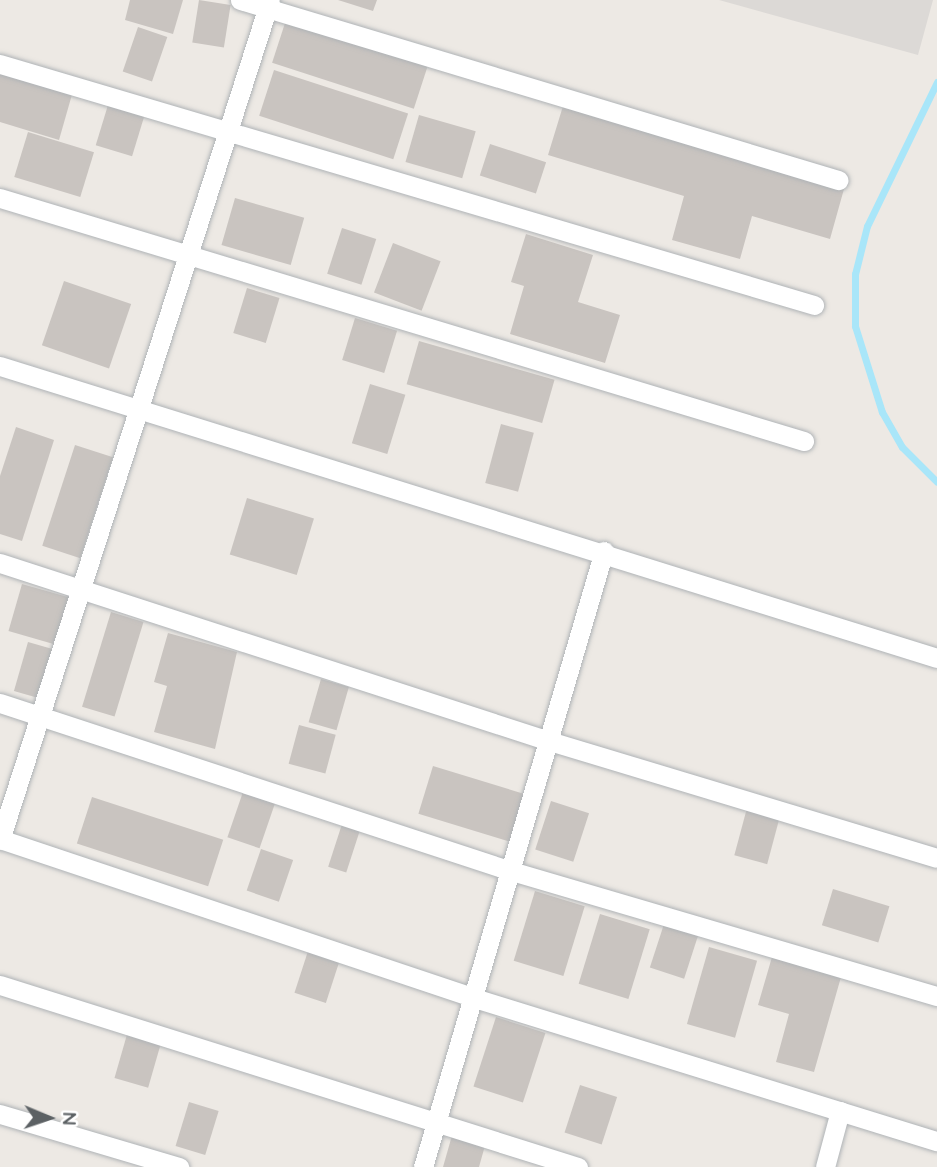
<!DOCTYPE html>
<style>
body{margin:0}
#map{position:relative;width:937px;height:1167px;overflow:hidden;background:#ede9e4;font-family:Quicksand,sans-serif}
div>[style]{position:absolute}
.industrial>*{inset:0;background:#dcd9d6}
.stream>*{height:7px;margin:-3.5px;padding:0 3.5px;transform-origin:3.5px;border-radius:3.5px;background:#a9e6f9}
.building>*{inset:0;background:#c9c4c0;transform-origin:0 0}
.roads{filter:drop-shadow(0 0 2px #afb3b6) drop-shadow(0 0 2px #afb3b6)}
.street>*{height:19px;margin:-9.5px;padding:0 9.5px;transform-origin:9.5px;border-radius:9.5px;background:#fff}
span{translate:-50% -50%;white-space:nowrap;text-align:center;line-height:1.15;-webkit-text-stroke:5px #fff;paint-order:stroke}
.north{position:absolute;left:14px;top:1083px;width:70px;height:70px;-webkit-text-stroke:5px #fff;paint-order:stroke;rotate:92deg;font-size:19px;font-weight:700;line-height:28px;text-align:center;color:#5c6164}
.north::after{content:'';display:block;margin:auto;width:24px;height:32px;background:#5c6164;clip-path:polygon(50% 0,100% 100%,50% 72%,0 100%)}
</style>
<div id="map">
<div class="industrial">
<i style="clip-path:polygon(719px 0,933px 0,918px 55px)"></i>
</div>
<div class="stream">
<i style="left:937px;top:82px;width:160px;rotate:115.9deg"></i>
<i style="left:867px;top:226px;width:49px;rotate:104deg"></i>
<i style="left:855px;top:274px;width:52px;rotate:90deg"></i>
<i style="left:855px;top:326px;width:90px;rotate:72.6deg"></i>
<i style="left:882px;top:412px;width:40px;rotate:60.3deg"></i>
<i style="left:902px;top:447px;width:49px;rotate:45deg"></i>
</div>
<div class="building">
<i style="clip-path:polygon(130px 0,183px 0,173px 34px,125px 20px)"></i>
<i style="left:199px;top:0;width:32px;height:43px;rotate:9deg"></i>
<i style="clip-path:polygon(338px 0,377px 0,373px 11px)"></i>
<i style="left:286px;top:20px;width:149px;height:45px;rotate:18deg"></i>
<i style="left:138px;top:27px;width:31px;height:47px;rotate:19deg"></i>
<i style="clip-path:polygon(0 70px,73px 91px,59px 140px,0 122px)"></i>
<i style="left:274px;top:70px;width:141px;height:48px;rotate:18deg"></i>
<i style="left:108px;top:105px;width:38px;height:42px;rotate:17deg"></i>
<i style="clip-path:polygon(563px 106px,844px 189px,830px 239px,752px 216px,740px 259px,672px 240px,684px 196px,548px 155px)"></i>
<i style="left:419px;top:115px;width:59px;height:49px;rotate:16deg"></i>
<i style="left:28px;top:132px;width:69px;height:47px;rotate:17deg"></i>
<i style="left:490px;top:144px;width:59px;height:33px;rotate:18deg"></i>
<i style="left:235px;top:198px;width:72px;height:49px;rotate:16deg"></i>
<i style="left:342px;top:228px;width:36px;height:48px;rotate:18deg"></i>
<i style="clip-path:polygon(526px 234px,593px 255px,578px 302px,620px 315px,605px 363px,510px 334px,524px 286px,511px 282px)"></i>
<i style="left:393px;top:243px;width:51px;height:53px;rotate:21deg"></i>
<i style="left:64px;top:281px;width:71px;height:68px;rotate:19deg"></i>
<i style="left:247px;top:288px;width:34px;height:47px;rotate:17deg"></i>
<i style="left:355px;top:318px;width:44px;height:44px;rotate:17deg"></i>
<i style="left:419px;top:341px;width:141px;height:45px;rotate:16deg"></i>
<i style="left:370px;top:384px;width:37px;height:62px;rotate:17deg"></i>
<i style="left:501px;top:424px;width:34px;height:61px;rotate:15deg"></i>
<i style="clip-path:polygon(16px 427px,54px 440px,22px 541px,0 534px,0 476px)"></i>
<i style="left:75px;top:445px;width:40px;height:106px;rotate:18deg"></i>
<i style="left:247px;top:498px;width:70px;height:59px;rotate:17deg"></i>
<i style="left:22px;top:584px;width:53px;height:49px;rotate:16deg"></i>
<i style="left:111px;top:612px;width:34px;height:99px;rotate:17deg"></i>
<i style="clip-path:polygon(168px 633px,237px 652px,215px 749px,154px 732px,167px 686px,154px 682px)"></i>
<i style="left:28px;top:642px;width:29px;height:51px;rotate:16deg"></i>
<i style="left:321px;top:679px;width:29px;height:45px;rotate:16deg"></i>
<i style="left:299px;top:725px;width:38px;height:40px;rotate:15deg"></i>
<i style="left:433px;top:766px;width:98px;height:50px;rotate:17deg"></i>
<i style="left:244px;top:789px;width:34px;height:51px;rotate:19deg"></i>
<i style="left:92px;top:797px;width:138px;height:49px;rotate:18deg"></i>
<i style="left:551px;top:801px;width:40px;height:51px;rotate:18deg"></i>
<i style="left:747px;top:808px;width:34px;height:49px;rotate:15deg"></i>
<i style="left:343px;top:821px;width:19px;height:48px;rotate:18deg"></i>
<i style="left:261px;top:849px;width:34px;height:44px;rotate:19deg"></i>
<i style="left:833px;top:889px;width:59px;height:38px;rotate:17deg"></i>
<i style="left:535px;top:891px;width:52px;height:73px;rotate:17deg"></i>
<i style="left:600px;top:914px;width:52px;height:73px;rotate:17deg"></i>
<i style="left:665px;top:921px;width:36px;height:49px;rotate:18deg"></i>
<i style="left:709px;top:947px;width:50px;height:80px;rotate:16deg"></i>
<i style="left:309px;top:948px;width:33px;height:47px;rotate:18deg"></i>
<i style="clip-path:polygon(772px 957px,841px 977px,814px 1072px,776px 1062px,789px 1014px,758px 1005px)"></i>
<i style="left:496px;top:1017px;width:52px;height:73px;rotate:18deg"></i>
<i style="left:128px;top:1031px;width:35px;height:49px;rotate:16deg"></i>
<i style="left:580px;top:1085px;width:39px;height:50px;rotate:18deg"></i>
<i style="left:189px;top:1102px;width:31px;height:46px;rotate:17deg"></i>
<i style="clip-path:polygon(453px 1132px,486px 1142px,479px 1167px,443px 1167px)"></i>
</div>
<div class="roads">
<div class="street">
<i style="left:240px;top:0;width:625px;rotate:16.75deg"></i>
<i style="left:0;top:64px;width:849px;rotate:16.49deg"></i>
<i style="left:0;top:198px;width:840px;rotate:16.82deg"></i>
<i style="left:0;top:366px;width:981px;rotate:17.31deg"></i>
<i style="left:0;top:563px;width:574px;rotate:17.96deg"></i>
<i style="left:546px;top:740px;width:408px;rotate:16.8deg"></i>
<i style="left:0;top:703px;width:535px;rotate:18.2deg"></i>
<i style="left:508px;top:870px;width:447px;rotate:16.4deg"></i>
<i style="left:0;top:839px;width:497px;rotate:18.5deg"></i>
<i style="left:471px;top:997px;width:488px;rotate:17.2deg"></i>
<i style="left:0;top:840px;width:882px;rotate:-72.18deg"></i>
<i style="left:0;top:985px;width:606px;rotate:17.48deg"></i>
<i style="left:0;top:1114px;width:187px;rotate:16.5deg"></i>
<i style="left:423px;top:1167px;width:642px;rotate:-73.63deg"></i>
<i style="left:825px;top:1167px;width:58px;rotate:-75deg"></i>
</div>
</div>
<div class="north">N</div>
</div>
